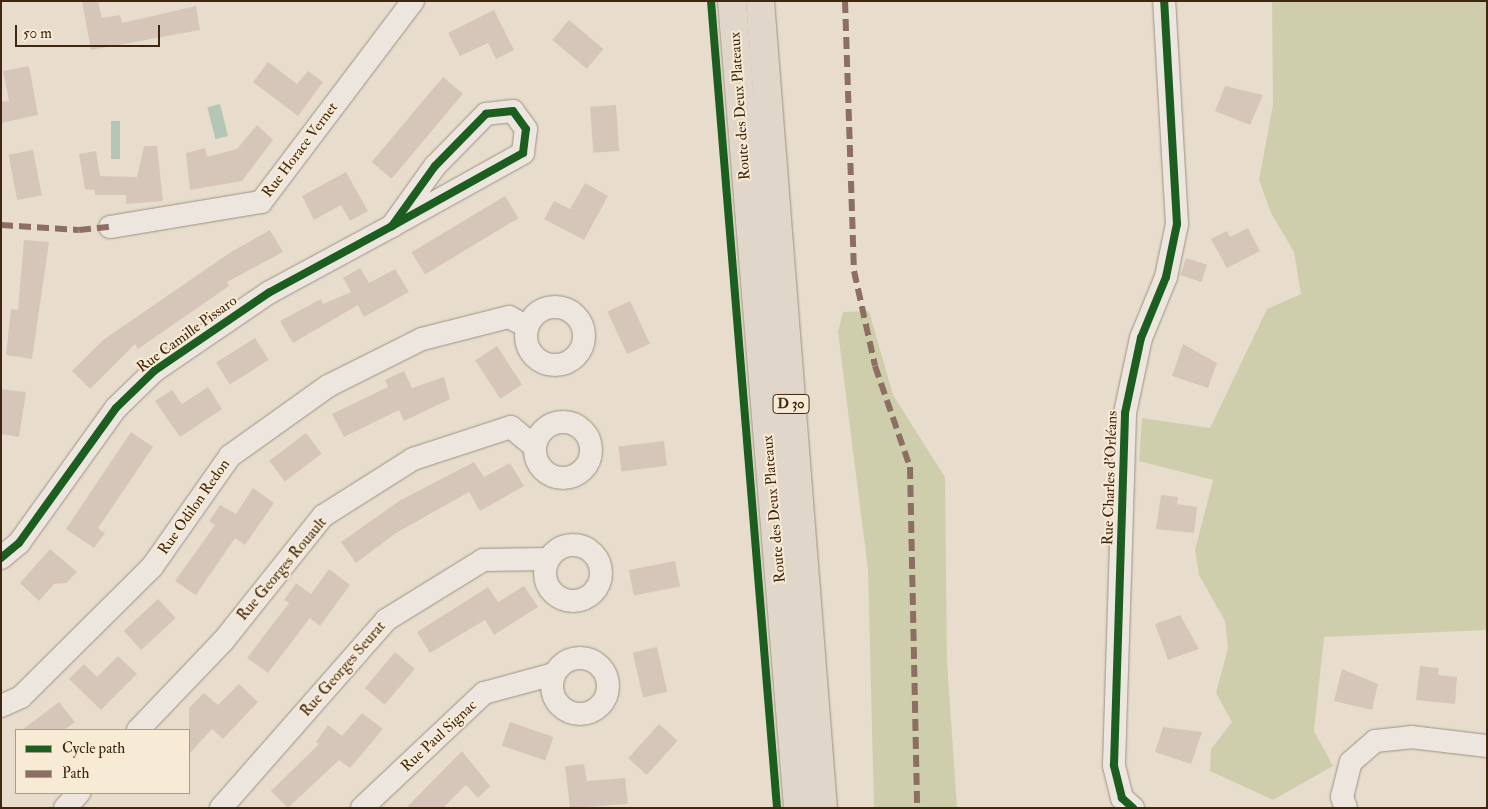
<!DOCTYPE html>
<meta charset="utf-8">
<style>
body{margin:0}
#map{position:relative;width:1488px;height:809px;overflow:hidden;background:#e8ddcc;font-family:"IM FELL Double Pica",serif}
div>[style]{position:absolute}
.green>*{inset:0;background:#cfceac}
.water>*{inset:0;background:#b4c7b6;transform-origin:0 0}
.building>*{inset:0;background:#d6c6b9;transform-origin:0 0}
.roads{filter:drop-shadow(0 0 1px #9c9285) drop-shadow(0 0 1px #9c9285)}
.minor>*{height:22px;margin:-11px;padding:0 11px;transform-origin:11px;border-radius:11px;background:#ece6de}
.minor>.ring{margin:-11px;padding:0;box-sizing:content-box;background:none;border:22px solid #ece6de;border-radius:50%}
.primary>*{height:28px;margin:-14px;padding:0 14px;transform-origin:14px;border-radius:14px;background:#e0d6c9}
.quiet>*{height:6px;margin-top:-3px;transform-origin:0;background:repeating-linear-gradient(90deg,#8d6e63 0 12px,transparent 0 18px)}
.cycleway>*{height:8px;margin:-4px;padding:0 4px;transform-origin:4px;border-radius:4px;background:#1b5e20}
span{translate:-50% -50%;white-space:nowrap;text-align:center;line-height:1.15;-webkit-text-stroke:4px #f8ebd6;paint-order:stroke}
.shield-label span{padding:1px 4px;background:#f8ebd6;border:1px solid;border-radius:4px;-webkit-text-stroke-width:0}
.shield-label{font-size:14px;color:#40260f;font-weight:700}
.street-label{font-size:15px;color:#40260f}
.frame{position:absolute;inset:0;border:2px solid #40260f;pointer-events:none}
.legend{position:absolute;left:15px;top:729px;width:175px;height:65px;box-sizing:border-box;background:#f8ebd6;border:1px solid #ae9c86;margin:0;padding:6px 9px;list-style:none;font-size:15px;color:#40260f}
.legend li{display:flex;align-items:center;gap:10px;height:25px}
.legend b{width:25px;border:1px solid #ae9c86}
.scale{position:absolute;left:15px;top:25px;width:145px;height:22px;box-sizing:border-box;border:2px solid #40260f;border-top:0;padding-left:6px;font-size:15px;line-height:18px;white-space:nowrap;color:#40260f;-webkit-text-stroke:4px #f8ebd6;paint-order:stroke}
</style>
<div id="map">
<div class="green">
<i style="clip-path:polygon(1272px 1px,1487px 1px,1487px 630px,1324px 637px,1314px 731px,1333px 766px,1273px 800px,1210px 771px,1211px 749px,1232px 722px,1216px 693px,1228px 648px,1225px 621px,1199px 575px,1195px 550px,1213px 480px,1139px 461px,1142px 418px,1210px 428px,1267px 309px,1301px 294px,1294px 252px,1271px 213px,1259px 180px,1273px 105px)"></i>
<i style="clip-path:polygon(869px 311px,893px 395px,945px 477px,947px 661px,957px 808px,874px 808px,868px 570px,838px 332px,843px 312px)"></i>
</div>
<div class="water">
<i style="left:220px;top:104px;width:33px;height:13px;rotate:76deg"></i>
<i style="left:111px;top:121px;width:9px;height:38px"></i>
</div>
<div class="building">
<i style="clip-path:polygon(82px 1px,98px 1px,102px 18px,120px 15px,122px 23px,196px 6px,200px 30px,91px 50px)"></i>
<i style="clip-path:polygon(494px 10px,514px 50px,496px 59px,488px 43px,460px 56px,448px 33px)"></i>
<i style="left:569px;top:20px;width:45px;height:26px;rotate:40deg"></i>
<i style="clip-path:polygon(268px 62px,297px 84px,308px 71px,323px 82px,298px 116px,253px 82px)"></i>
<i style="clip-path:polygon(29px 66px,38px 115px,1px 123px,1px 102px,9px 101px,3px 71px)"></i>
<i style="left:443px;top:77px;width:26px;height:111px;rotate:40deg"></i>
<i style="clip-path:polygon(1225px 86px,1263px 95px,1250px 125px,1215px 111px)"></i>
<i style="left:616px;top:105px;width:46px;height:26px;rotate:86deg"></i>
<i style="clip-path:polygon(257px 125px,273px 140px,242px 181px,190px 190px,186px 153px,205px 148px,207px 157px,237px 149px)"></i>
<i style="clip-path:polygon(144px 146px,157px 146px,163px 201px,126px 204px,126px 195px,95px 195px,95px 190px,85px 189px,79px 154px,96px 151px,100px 176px,137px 177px)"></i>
<i style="left:33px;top:150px;width:46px;height:25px;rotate:79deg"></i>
<i style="clip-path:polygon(346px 172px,368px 211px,350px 221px,341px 205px,314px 220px,302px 196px)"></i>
<i style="clip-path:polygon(585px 183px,608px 196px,584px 240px,544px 219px,554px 201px,570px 209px)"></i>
<i style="left:505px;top:196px;width:26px;height:109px;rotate:59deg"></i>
<i style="clip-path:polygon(1248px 228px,1260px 251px,1227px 268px,1211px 239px,1227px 231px,1230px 237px)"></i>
<i style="clip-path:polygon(270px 230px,283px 252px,227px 282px,229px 286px,138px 349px,135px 344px,90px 389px,72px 371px,103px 340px,231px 252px)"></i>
<i style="clip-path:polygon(24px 240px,49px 242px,32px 359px,6px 355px,11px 309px,18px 310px)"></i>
<i style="left:1186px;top:258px;width:22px;height:18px;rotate:18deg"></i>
<i style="clip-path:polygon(360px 268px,369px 283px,395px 269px,409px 292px,364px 317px,358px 305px,293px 343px,280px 321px,321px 299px,323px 304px,351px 292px,343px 278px)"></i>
<i style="left:630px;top:301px;width:47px;height:25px;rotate:65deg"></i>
<i style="left:255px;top:338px;width:26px;height:46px;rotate:58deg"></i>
<i style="clip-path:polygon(1183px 344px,1217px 363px,1208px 388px,1172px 376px)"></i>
<i style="left:497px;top:346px;width:46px;height:26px;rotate:57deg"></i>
<i style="clip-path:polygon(404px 371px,412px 388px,444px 377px,450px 399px,404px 421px,399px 410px,344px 437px,332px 414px,388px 387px,385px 380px)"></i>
<i style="clip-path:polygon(208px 387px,222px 409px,180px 437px,155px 401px,172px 390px,182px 404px)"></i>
<i style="clip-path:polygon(1px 389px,26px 392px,19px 437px,1px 434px)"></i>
<i style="clip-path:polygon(131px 432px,153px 447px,98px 528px,105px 533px,94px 548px,66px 529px)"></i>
<i style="left:306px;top:433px;width:26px;height:46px;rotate:53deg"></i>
<i style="left:664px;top:441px;width:25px;height:46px;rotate:83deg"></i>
<i style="clip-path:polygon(474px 462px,484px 477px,510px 463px,524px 486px,480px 511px,469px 492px,396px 533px,356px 563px,341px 542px,399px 501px)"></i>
<i style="clip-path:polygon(253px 488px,274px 503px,245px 545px,235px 538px,196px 595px,175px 581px,215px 525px,209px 521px,220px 505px,236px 514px)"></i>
<i style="clip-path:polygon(1161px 495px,1178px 497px,1177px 504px,1197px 507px,1194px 533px,1156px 529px)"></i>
<i style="clip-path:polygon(50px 549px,77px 572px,66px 583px,54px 584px,39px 601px,20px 583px)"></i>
<i style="left:675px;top:561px;width:26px;height:47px;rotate:79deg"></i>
<i style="clip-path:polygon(329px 569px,350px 585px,320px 626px,310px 618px,268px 673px,247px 658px,289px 603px,284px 600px,296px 583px,311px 594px)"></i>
<i style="clip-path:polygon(524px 586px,538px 607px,494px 635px,485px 620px,430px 653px,417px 632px,488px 587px,498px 602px)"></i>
<i style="left:158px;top:599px;width:26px;height:47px;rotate:47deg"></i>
<i style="clip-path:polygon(1180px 615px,1199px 649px,1168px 660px,1155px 624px)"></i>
<i style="left:657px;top:647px;width:46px;height:25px;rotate:77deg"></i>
<i style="left:395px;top:652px;width:26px;height:47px;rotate:40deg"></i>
<i style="clip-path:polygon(118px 656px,137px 674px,101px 710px,69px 679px,84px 664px,97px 677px)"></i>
<i style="clip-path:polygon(1420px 666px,1439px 668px,1438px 675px,1457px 677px,1455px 704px,1416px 700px)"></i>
<i style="clip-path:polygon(1342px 669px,1378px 684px,1372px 710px,1334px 701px)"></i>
<i style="clip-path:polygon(239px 684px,258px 702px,223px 739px,212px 729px,189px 754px,189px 708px,204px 693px,218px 705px)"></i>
<i style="clip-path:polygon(59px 702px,75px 722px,64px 730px,22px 730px)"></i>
<i style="clip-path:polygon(362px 713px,383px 729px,350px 768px,339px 760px,288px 808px,271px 791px,319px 744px,316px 742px,328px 725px,342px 736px)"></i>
<i style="left:510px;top:722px;width:46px;height:25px;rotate:19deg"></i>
<i style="left:659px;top:724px;width:25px;height:46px;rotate:42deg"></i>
<i style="clip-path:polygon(1163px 727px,1202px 732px,1191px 764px,1155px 752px)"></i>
<i style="clip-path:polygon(462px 751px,490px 786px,478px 798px,466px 785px,443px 808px,406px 808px)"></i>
<i style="clip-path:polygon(584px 764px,587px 781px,625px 778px,628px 804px,570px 808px,565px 766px)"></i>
</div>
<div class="roads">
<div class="minor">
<i style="left:110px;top:227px;width:153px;rotate:-9.4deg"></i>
<i style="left:261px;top:202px;width:252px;rotate:-52.9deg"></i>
<i class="ring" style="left:526px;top:307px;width:36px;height:36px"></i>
<i class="ring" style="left:535px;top:422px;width:34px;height:34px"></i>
<i class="ring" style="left:545px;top:545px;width:34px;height:34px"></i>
<i style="left:1px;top:558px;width:23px;rotate:-40deg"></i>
<i style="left:19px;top:543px;width:166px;rotate:-54.3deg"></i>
<i style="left:116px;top:408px;width:53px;rotate:-44.2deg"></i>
<i style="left:154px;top:371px;width:140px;rotate:-34.3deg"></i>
<i style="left:270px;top:292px;width:139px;rotate:-28.4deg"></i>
<i style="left:392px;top:226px;width:150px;rotate:-29.1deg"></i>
<i style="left:523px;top:153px;width:24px;rotate:-83deg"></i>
<i style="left:526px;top:129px;width:22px;rotate:-126deg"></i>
<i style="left:513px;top:111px;width:27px;rotate:174deg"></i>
<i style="left:486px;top:114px;width:73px;rotate:134.4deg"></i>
<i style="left:435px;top:166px;width:74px;rotate:125.6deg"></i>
<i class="ring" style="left:552px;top:658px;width:34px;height:34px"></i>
<i style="left:1px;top:706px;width:22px;rotate:-24deg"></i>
<i style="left:21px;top:697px;width:185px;rotate:-44.8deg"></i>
<i style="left:152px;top:567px;width:136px;rotate:-54.9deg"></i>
<i style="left:230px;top:456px;width:120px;rotate:-35.5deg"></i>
<i style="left:328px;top:386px;width:105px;rotate:-26.6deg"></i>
<i style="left:422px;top:339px;width:90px;rotate:-14.2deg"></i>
<i style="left:509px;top:317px;width:21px;rotate:28deg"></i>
<i style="left:138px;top:730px;width:124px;rotate:-46.3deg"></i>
<i style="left:224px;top:640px;width:159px;rotate:-51.4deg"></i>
<i style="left:323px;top:516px;width:107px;rotate:-32.3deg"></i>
<i style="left:413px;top:459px;width:103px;rotate:-18.1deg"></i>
<i style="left:511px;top:427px;width:31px;rotate:40deg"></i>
<i style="left:65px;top:808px;width:21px;rotate:-47deg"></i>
<i style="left:221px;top:808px;width:250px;rotate:-48.7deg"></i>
<i style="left:386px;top:620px;width:114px;rotate:-31.7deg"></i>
<i style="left:483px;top:560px;width:65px;rotate:-0.9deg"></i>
<i style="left:362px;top:808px;width:168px;rotate:-43.3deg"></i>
<i style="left:484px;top:693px;width:73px;rotate:-15.2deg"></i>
<i style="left:1133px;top:808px;width:15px;rotate:-138deg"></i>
<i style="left:1122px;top:798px;width:34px;rotate:-104deg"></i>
<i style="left:1114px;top:765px;width:352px;rotate:-88.2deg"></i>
<i style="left:1125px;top:413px;width:77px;rotate:-78deg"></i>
<i style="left:1141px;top:338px;width:66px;rotate:-67.7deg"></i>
<i style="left:1166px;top:277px;width:54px;rotate:-78.3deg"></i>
<i style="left:1177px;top:224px;width:223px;rotate:-93.3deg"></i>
<i style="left:1346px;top:808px;width:12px;rotate:-110deg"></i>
<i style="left:1342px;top:797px;width:36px;rotate:-76deg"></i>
<i style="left:1351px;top:762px;width:32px;rotate:-41deg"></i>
<i style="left:1375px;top:741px;width:36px;rotate:-6deg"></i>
<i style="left:1411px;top:737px;width:77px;rotate:6.8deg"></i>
</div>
<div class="primary">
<i style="left:732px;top:1px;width:810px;rotate:85.32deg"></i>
<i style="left:760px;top:1px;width:809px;rotate:85.54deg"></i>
</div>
</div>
<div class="quiet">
<i style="left:845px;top:1px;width:270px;rotate:88.1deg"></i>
<i style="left:854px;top:271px;width:97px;rotate:77.5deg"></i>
<i style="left:875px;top:366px;width:107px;rotate:70.9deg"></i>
<i style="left:910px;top:467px;width:341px;rotate:88.8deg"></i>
<i style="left:1px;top:225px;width:78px;rotate:3.7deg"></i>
<i style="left:79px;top:230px;width:31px;rotate:-6deg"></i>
</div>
<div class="cycleway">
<i style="left:711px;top:1px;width:810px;rotate:85.32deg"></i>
<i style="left:1px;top:558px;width:23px;rotate:-40deg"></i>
<i style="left:19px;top:543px;width:166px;rotate:-54.3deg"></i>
<i style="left:116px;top:408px;width:53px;rotate:-44.2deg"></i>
<i style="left:154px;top:371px;width:140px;rotate:-34.3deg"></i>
<i style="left:270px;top:292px;width:139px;rotate:-28.4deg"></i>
<i style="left:392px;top:226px;width:150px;rotate:-29.1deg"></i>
<i style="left:523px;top:153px;width:24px;rotate:-83deg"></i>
<i style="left:526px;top:129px;width:22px;rotate:-126deg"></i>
<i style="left:513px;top:111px;width:27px;rotate:174deg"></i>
<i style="left:486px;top:114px;width:73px;rotate:134.4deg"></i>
<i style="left:435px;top:166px;width:74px;rotate:125.6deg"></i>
<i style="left:1133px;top:808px;width:15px;rotate:-138deg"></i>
<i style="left:1122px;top:798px;width:34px;rotate:-104deg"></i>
<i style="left:1114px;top:765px;width:352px;rotate:-88.2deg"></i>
<i style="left:1125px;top:413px;width:77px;rotate:-78deg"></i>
<i style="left:1141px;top:338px;width:66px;rotate:-67.7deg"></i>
<i style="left:1166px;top:277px;width:54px;rotate:-78.3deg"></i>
<i style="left:1177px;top:224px;width:223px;rotate:-93.3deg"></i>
</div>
<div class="shield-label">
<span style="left:791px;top:404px">D 30</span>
</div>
<div class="street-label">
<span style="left:740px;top:106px;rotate:-94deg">Route des Deux Plateaux</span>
<span style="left:300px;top:150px;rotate:-53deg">Rue Horace Vernet</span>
<span style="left:187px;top:334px;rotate:-36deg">Rue Camille Pissaro</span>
<span style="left:1110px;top:478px;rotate:-88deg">Rue Charles d'Orléans</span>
<span style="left:194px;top:507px;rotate:-55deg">Rue Odilon Redon</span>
<span style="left:774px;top:509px;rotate:-95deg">Route des Deux Plateaux</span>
<span style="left:282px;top:569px;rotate:-50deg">Rue Georges Rouault</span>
<span style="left:343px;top:669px;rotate:-49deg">Rue Georges Seurat</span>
<span style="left:439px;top:736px;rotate:-43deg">Rue Paul Signac</span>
</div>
<div class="frame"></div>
<ul class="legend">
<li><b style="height:6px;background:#1b5e20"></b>Cycle path</li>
<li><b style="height:6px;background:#8d6e63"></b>Path</li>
</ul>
<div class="scale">50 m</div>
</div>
